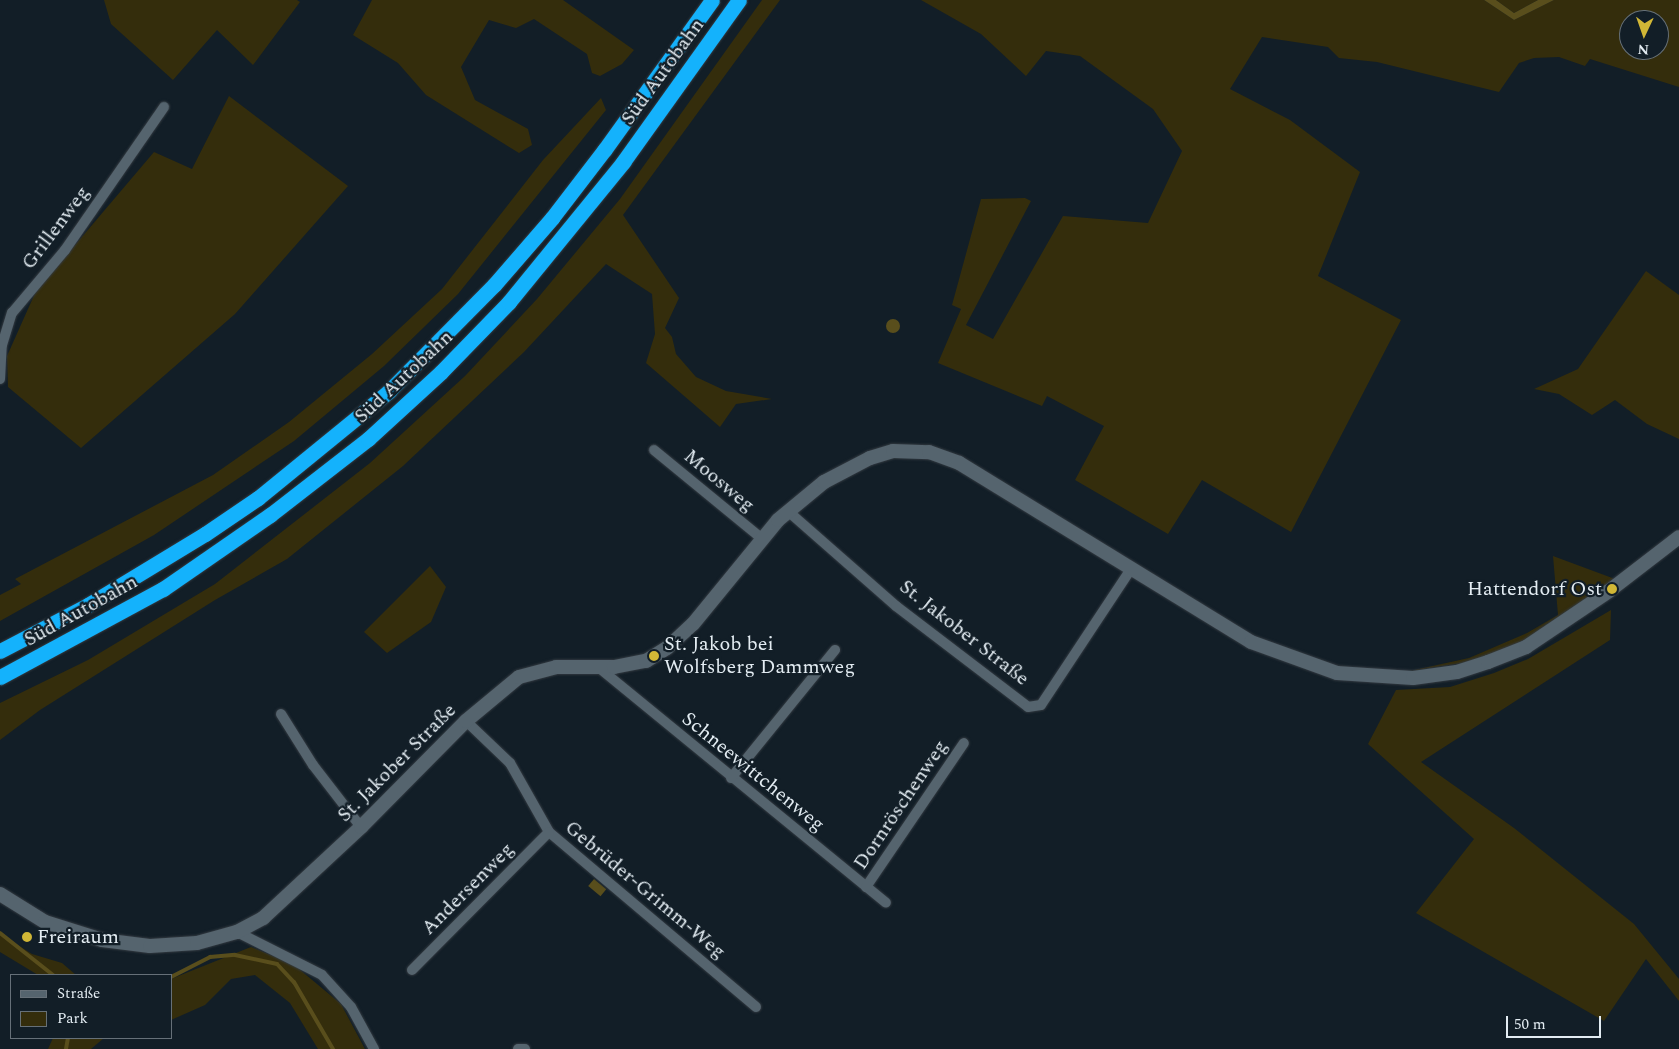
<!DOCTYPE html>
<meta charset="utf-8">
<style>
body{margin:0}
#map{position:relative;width:1679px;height:1049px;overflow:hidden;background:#121e27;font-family:Spectral,serif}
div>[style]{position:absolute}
.green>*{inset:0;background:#342d0c}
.water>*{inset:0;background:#594e1c;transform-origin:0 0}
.round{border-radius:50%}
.stream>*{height:4px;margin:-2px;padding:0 2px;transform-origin:2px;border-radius:2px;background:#594e1c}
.roads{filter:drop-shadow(0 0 1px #333a41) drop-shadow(0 0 1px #333a41)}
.minor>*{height:10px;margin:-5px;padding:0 5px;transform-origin:5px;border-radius:5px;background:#55646e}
.secondary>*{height:14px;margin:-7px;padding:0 7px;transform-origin:7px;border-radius:7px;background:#55646e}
.motorway>*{height:15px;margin:-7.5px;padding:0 7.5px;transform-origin:7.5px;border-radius:7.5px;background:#14b2fc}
.dots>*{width:14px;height:14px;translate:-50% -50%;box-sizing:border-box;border:2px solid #121e27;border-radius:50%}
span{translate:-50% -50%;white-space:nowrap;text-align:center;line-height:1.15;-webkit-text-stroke:4.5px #121e27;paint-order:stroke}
.street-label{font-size:20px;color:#e3ecf2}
.poi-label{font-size:20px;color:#e3ecf2}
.right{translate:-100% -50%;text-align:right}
.left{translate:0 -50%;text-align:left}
.legend{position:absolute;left:10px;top:974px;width:162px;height:65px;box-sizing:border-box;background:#121e27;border:1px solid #667078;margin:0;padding:6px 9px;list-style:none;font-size:15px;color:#e3ecf2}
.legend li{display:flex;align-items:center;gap:10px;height:25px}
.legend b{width:25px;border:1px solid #667078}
.north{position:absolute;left:1619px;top:10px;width:50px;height:50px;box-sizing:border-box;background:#121e27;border:1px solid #667078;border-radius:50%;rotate:183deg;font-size:14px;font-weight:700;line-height:20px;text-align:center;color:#e3ecf2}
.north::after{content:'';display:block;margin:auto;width:18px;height:22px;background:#d1b736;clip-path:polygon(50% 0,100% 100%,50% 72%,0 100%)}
.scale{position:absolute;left:1506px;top:1016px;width:95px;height:22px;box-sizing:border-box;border:2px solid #e3ecf2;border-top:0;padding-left:6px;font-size:15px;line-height:18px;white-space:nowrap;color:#e3ecf2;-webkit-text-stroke:4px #121e27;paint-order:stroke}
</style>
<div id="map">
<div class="green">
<i style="clip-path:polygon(104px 0,297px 0,300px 2px,253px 65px,217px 30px,173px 80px,111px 24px)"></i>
<i style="clip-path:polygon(372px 0,563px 0,634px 50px,622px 64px,600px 76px,592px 73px,587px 54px,534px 19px,516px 28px,489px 20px,461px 67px,475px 100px,528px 129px,532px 145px,519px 153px,426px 95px,398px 63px,353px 35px)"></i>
<i style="clip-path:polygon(762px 0,780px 0,623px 215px,679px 298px,665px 328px,672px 337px,676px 354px,696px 377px,726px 391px,772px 399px,736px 404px,720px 427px,646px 363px,655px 334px,652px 294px,606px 264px,524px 352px,403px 466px,287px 559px,215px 600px,40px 710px,0 740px,0 703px,88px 660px,215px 584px,370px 463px,465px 376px,537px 299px,620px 199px)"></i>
<i style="clip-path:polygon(evenodd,921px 0,1484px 0,1514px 20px,1554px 0,1679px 0,1679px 87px,1590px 59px,1585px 66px,1559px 57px,1534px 58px,1519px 63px,1499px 92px,1377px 62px,1339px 58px,1328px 47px,1262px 37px,1230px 89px,1290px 120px,1360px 172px,1318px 276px,1401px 320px,1291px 532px,1202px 480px,1168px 534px,1075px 480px,1104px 426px,1047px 396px,1042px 406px,938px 363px,961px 309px,952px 305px,981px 199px,1025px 198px,1031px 201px,966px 325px,993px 339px,1063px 216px,1148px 223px,1182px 151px,1153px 109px,1080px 56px,1046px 51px,1026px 76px,981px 34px,921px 0,1629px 20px,1659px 20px,1659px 50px,1629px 50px,1629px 20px)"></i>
<i style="clip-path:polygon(1496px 0,1538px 0,1514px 13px)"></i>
<i style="clip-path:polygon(229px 96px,348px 186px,235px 314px,81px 448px,8px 387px,7px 356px,36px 291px,154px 152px,192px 169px)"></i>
<i style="clip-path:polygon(601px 98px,606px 110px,458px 294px,384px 366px,294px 441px,154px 535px,0 621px,0 595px,21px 584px,15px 579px,213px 475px,289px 422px,372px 354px,442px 289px,543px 160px)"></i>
<i style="clip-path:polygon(1646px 271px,1679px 295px,1679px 439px,1647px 424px,1615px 400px,1592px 415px,1559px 394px,1534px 389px,1578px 369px)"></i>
<i style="clip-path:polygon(1553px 556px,1615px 579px,1515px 647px,1474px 661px,1405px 672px,1469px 658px,1527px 633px,1558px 615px)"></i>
<i style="clip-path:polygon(430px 566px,446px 587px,431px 622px,387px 653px,364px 632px)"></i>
<i style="clip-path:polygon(1611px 610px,1610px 640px,1421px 762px,1514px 828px,1634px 924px,1679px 979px,1679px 1001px,1646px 959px,1604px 1021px,1416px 913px,1474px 839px,1368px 744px,1396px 690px,1450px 687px,1494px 673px,1528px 659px)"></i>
<i style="clip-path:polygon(0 934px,32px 954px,62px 963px,76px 975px,38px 975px,0 952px)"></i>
<i style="clip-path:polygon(251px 947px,293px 964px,341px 1004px,365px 1049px,318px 1049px,290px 1003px,255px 975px,231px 979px,205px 1005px,171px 1020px,171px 979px)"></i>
<i style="clip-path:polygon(53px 1038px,104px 1038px,91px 1049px,48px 1049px)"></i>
</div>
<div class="water">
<i style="clip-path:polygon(1484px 0,1496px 0,1514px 13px,1538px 0,1554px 0,1514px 20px)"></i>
<i class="round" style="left:886px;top:319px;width:14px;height:14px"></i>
<i style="left:594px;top:879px;width:16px;height:9px;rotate:40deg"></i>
</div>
<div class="stream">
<i style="left:0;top:933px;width:68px;rotate:38.4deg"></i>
<i style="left:171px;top:977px;width:44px;rotate:-27.1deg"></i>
<i style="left:210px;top:957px;width:25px;rotate:-5deg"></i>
<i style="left:235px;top:955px;width:43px;rotate:12.1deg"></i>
<i style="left:277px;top:964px;width:25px;rotate:47deg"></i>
<i style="left:294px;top:982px;width:78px;rotate:59.8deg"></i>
<i style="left:66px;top:1049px;width:11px;rotate:-80deg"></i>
</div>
<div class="roads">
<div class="minor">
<i style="left:0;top:379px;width:34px;rotate:-87deg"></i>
<i style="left:2px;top:345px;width:34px;rotate:-73deg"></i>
<i style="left:12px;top:313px;width:82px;rotate:-49.9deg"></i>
<i style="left:65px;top:250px;width:174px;rotate:-55.3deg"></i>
<i style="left:654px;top:450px;width:139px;rotate:39.4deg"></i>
<i style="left:789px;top:512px;width:142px;rotate:41.3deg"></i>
<i style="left:896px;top:606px;width:166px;rotate:37.4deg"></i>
<i style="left:1028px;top:707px;width:13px;rotate:-9deg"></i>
<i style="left:1041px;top:705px;width:163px;rotate:-56.5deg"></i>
<i style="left:598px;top:667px;width:372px;rotate:39.3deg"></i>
<i style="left:281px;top:714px;width:60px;rotate:57.9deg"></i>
<i style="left:313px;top:765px;width:78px;rotate:52.3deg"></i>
<i style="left:466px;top:721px;width:61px;rotate:43.7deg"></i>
<i style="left:510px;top:763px;width:79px;rotate:60.5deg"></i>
<i style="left:549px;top:832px;width:271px;rotate:40.2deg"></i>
<i style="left:731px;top:778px;width:165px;rotate:-50.9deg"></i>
<i style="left:866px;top:887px;width:174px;rotate:-55.8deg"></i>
<i style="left:237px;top:932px;width:95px;rotate:26.8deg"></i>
<i style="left:322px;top:975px;width:43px;rotate:47.8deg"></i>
<i style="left:351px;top:1007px;width:48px;rotate:61.3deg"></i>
<i style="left:412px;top:970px;width:194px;rotate:-45.2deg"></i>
<i style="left:518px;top:1049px;width:7px"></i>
</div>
<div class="secondary">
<i style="left:0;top:894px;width:53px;rotate:31.9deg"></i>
<i style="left:45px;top:922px;width:60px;rotate:17.5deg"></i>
<i style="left:102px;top:940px;width:48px;rotate:7.1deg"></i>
<i style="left:150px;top:946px;width:47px;rotate:-3.7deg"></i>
<i style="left:197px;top:943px;width:41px;rotate:-15.4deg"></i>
<i style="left:237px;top:932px;width:30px;rotate:-28deg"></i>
<i style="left:263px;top:918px;width:134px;rotate:-42.9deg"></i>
<i style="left:361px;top:827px;width:149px;rotate:-45.3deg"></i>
<i style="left:466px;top:721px;width:69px;rotate:-39.7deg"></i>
<i style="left:519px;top:677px;width:38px;rotate:-15deg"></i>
<i style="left:556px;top:667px;width:58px"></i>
<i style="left:614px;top:667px;width:33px;rotate:-11deg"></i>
<i style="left:646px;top:661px;width:25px;rotate:-32deg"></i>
<i style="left:667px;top:648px;width:35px;rotate:-43deg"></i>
<i style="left:693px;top:624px;width:134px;rotate:-50.7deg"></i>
<i style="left:778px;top:520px;width:60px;rotate:-39.6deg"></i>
<i style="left:824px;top:482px;width:52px;rotate:-27.6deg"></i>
<i style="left:870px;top:458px;width:24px;rotate:-17deg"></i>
<i style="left:893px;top:451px;width:36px;rotate:2deg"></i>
<i style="left:929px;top:452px;width:32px;rotate:20deg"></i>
<i style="left:959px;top:463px;width:342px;rotate:31.5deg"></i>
<i style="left:1251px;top:642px;width:91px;rotate:19.8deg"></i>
<i style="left:1337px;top:673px;width:76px;rotate:3.8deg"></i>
<i style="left:1413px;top:678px;width:44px;rotate:-7.8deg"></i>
<i style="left:1457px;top:672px;width:33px;rotate:-18deg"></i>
<i style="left:1488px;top:662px;width:41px;rotate:-21.5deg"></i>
<i style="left:1526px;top:647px;width:100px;rotate:-34deg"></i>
<i style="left:1609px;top:591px;width:88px;rotate:-37.6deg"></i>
</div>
<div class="motorway">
<i style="left:0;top:651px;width:99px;rotate:-27.6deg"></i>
<i style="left:88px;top:605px;width:137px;rotate:-31.3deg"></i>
<i style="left:205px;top:534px;width:64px;rotate:-34.2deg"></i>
<i style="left:258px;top:498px;width:169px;rotate:-39.2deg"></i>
<i style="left:389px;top:391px;width:149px;rotate:-45.3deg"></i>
<i style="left:494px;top:285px;width:89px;rotate:-49.1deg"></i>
<i style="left:552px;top:218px;width:87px;rotate:-52.5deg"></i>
<i style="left:605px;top:149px;width:183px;rotate:-54.3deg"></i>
<i style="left:0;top:677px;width:185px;rotate:-28.4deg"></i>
<i style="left:163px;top:589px;width:130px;rotate:-34.7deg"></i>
<i style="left:270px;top:515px;width:124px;rotate:-37.8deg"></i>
<i style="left:368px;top:439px;width:99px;rotate:-42.5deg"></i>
<i style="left:441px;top:372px;width:98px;rotate:-45.8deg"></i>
<i style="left:509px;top:302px;width:181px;rotate:-50.8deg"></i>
<i style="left:623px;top:162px;width:199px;rotate:-54.4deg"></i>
</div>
</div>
<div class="dots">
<i style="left:1612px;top:589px;background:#d1b736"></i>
<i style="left:654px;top:656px;background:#d1b736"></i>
<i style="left:27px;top:937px;background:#d1b736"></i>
</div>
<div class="street-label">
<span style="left:663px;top:72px;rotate:-54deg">Süd Autobahn</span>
<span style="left:56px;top:228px;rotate:-53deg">Grillenweg</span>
<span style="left:404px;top:377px;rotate:-43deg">Süd Autobahn</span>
<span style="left:719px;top:481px;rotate:40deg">Moosweg</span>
<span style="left:81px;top:611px;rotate:-29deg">Süd Autobahn</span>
<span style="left:964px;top:633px;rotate:38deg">St. Jakober Straße</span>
<span style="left:397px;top:763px;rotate:-45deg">St. Jakober Straße</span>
<span style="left:753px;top:772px;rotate:39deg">Schneewittchenweg</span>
<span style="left:901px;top:805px;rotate:-56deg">Dornröschenweg</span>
<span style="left:468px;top:889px;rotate:-45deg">Andersenweg</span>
<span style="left:645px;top:890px;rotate:40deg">Gebrüder-Grimm-Weg</span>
</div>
<div class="poi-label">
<span class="right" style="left:1602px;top:589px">Hattendorf Ost</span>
<span class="left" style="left:664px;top:656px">St. Jakob bei<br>Wolfsberg Dammweg</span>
<span class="left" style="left:37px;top:937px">Freiraum</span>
</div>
<ul class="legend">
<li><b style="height:6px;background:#55646e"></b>Straße</li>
<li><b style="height:14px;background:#342d0c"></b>Park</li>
</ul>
<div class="north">N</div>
<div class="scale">50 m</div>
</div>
